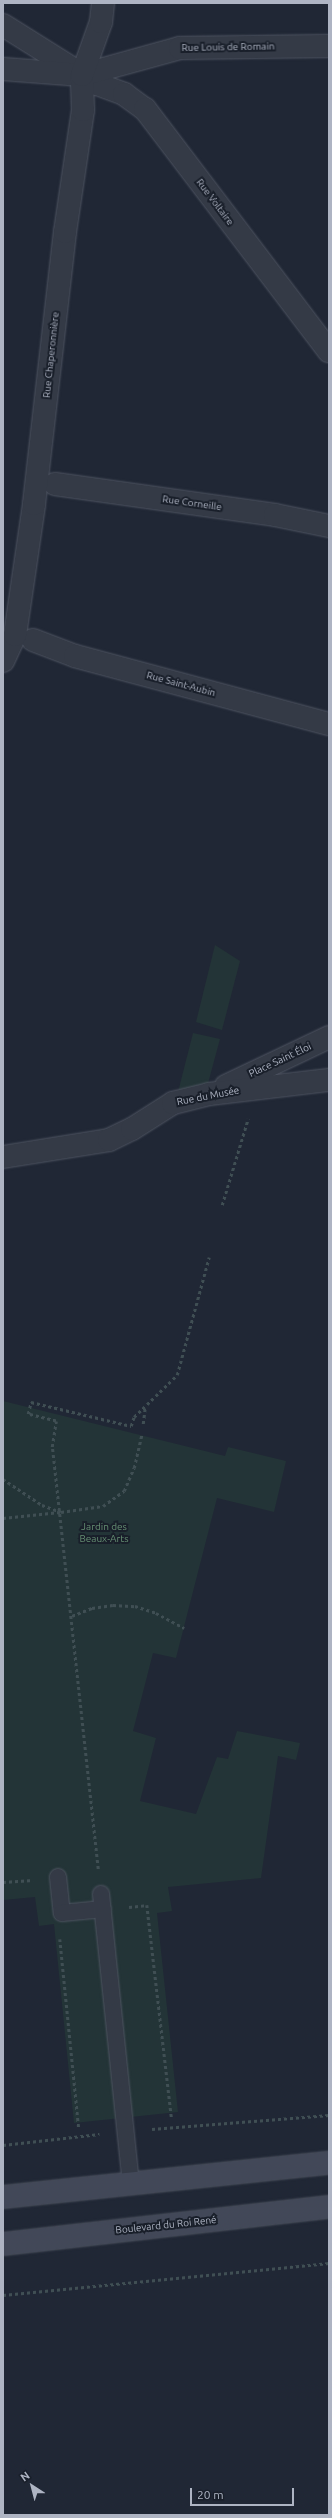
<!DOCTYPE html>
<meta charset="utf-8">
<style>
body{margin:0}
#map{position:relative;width:332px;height:2518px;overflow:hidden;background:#202735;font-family:Ubuntu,sans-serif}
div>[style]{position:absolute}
.green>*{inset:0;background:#233437}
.path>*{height:2.5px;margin-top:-1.25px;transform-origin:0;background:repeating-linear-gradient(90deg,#404f54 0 3px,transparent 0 6px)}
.roads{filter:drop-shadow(0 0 1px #4e5461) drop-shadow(0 0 1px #4e5461)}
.service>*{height:16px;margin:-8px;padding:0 8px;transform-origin:8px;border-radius:8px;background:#343a46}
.pedestrian>*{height:22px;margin:-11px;padding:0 11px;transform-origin:11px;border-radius:11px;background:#343a46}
.minor>*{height:22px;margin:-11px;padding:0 11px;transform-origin:11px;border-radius:11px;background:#343a46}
.secondary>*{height:22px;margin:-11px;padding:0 11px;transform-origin:11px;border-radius:11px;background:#424858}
span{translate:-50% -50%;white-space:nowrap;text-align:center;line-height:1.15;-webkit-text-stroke:4px #191f2a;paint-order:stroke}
.street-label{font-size:10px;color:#aeb4c3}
.park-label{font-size:10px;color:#679174}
.frame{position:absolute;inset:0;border:4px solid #aeb4c3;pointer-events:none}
.north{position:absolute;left:12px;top:2466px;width:40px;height:40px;-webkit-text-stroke:3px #191f2a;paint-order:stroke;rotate:324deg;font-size:11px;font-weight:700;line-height:16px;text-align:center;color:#aeb4c3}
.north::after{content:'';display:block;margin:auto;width:14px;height:18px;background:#aeb4c3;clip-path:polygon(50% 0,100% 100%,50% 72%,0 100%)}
.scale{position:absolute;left:190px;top:2488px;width:104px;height:18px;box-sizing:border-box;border:2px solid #aeb4c3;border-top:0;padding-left:5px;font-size:12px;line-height:14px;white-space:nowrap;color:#aeb4c3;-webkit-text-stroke:3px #191f2a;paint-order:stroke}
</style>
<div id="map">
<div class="green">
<i style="clip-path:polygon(215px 945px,240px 961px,222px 1030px,196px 1022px)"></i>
<i style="clip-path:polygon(193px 1033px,220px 1039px,207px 1087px,177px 1096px)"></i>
<i style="clip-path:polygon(3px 1401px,225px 1456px,228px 1447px,286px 1461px,274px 1512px,217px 1498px,176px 1658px,153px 1653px,133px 1731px,156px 1738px,140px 1801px,196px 1814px,217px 1757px,228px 1759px,237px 1731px,300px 1743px,296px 1760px,278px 1756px,261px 1878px,168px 1887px,172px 1911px,157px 1913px,178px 2112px,74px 2123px,54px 1924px,39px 1926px,35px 1897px,3px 1900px)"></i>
</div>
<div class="path">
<i style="left:222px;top:1205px;width:90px;rotate:-73.2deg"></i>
<i style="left:143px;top:1424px;width:17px;rotate:-83deg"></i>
<i style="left:3px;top:1479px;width:47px;rotate:33.7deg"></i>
<i style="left:42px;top:1505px;width:20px;rotate:20deg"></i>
<i style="left:61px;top:1512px;width:42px;rotate:-8.1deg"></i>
<i style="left:103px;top:1506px;width:26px;rotate:-36deg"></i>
<i style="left:124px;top:1491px;width:25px;rotate:-67deg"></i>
<i style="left:134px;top:1468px;width:35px;rotate:-77deg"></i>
<i style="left:3px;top:1518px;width:57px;rotate:-6deg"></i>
<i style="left:72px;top:1616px;width:22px;rotate:-22deg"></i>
<i style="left:92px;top:1608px;width:21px;rotate:-8deg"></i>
<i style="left:113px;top:1605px;width:22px;rotate:3deg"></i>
<i style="left:135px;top:1606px;width:22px;rotate:18deg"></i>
<i style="left:156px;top:1613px;width:32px;rotate:28deg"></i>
<i style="left:98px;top:1869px;width:424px;rotate:-96.2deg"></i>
<i style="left:52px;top:1447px;width:26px;rotate:-81deg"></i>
<i style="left:56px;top:1421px;width:29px;rotate:-166deg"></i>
<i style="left:28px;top:1414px;width:12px;rotate:-76deg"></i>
<i style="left:31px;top:1402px;width:103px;rotate:13.5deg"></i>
<i style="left:131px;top:1426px;width:9px;rotate:-72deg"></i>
<i style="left:134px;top:1417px;width:60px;rotate:-44.3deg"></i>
<i style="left:177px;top:1375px;width:122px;rotate:-74.8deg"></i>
<i style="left:3px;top:1882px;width:30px;rotate:-4deg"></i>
<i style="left:129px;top:1907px;width:18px;rotate:-6deg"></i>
<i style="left:147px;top:1905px;width:216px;rotate:83.4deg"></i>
<i style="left:60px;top:1939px;width:191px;rotate:84.3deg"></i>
<i style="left:152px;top:2129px;width:178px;rotate:-4.5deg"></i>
<i style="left:3px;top:2145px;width:97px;rotate:-6.5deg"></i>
<i style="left:3px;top:2295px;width:328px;rotate:-5.6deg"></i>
</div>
<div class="roads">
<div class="service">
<i style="left:58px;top:1877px;width:36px;rotate:84deg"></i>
<i style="left:62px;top:1913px;width:41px;rotate:-5.6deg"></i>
<i style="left:101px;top:1894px;width:292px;rotate:84.1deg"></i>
</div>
<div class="pedestrian">
<i style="left:55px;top:484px;width:222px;rotate:8deg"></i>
<i style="left:275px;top:515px;width:55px;rotate:11.5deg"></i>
<i style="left:33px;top:640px;width:45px;rotate:20.9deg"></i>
<i style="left:75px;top:656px;width:263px;rotate:15deg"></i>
<i style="left:226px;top:1086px;width:114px;rotate:-25.4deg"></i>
<i style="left:3px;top:1157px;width:107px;rotate:-9.1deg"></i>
<i style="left:109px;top:1140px;width:25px;rotate:-26deg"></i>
<i style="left:132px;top:1129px;width:49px;rotate:-32.4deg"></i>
<i style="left:173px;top:1103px;width:37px;rotate:-14deg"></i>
<i style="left:209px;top:1094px;width:121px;rotate:-6.7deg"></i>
</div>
<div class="minor">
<i style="left:3px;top:25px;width:111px;rotate:32.1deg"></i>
<i style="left:97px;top:84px;width:29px;rotate:20deg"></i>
<i style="left:124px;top:94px;width:26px;rotate:36deg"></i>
<i style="left:145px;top:109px;width:304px;rotate:52.8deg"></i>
<i style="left:3px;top:69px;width:79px;rotate:4.3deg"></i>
<i style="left:82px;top:75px;width:102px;rotate:-15.4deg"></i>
<i style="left:180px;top:48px;width:149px;rotate:-0.8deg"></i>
<i style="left:3px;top:661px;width:29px;rotate:-65deg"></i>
<i style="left:15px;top:635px;width:132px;rotate:-81.7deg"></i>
<i style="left:34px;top:504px;width:274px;rotate:-83.5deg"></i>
<i style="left:65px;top:232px;width:123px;rotate:-81.6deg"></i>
<i style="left:83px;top:110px;width:35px;rotate:-92deg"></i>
<i style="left:82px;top:75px;width:56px;rotate:-70.3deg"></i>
<i style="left:101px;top:22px;width:18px;rotate:-84deg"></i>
</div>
<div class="secondary">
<i style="left:3px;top:2197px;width:328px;rotate:-6deg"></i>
<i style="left:3px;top:2244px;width:328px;rotate:-6.5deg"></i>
</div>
</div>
<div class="street-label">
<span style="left:228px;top:47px;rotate:-1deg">Rue Louis de Romain</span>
<span style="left:215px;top:202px;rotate:53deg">Rue Voltaire</span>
<span style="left:51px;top:355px;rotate:-84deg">Rue Chaperonnière</span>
<span style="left:192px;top:503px;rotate:8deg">Rue Corneille</span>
<span style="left:181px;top:684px;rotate:15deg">Rue Saint-Aubin</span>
<span style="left:280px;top:1060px;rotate:-25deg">Place Saint Éloi</span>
<span style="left:208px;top:1096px;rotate:-11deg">Rue du Musée</span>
<span style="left:166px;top:2225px;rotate:-6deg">Boulevard du Roi René</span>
</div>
<div class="park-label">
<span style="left:104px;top:1532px">Jardin des<br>Beaux-Arts</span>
</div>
<div class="frame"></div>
<div class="north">N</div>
<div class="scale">20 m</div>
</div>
